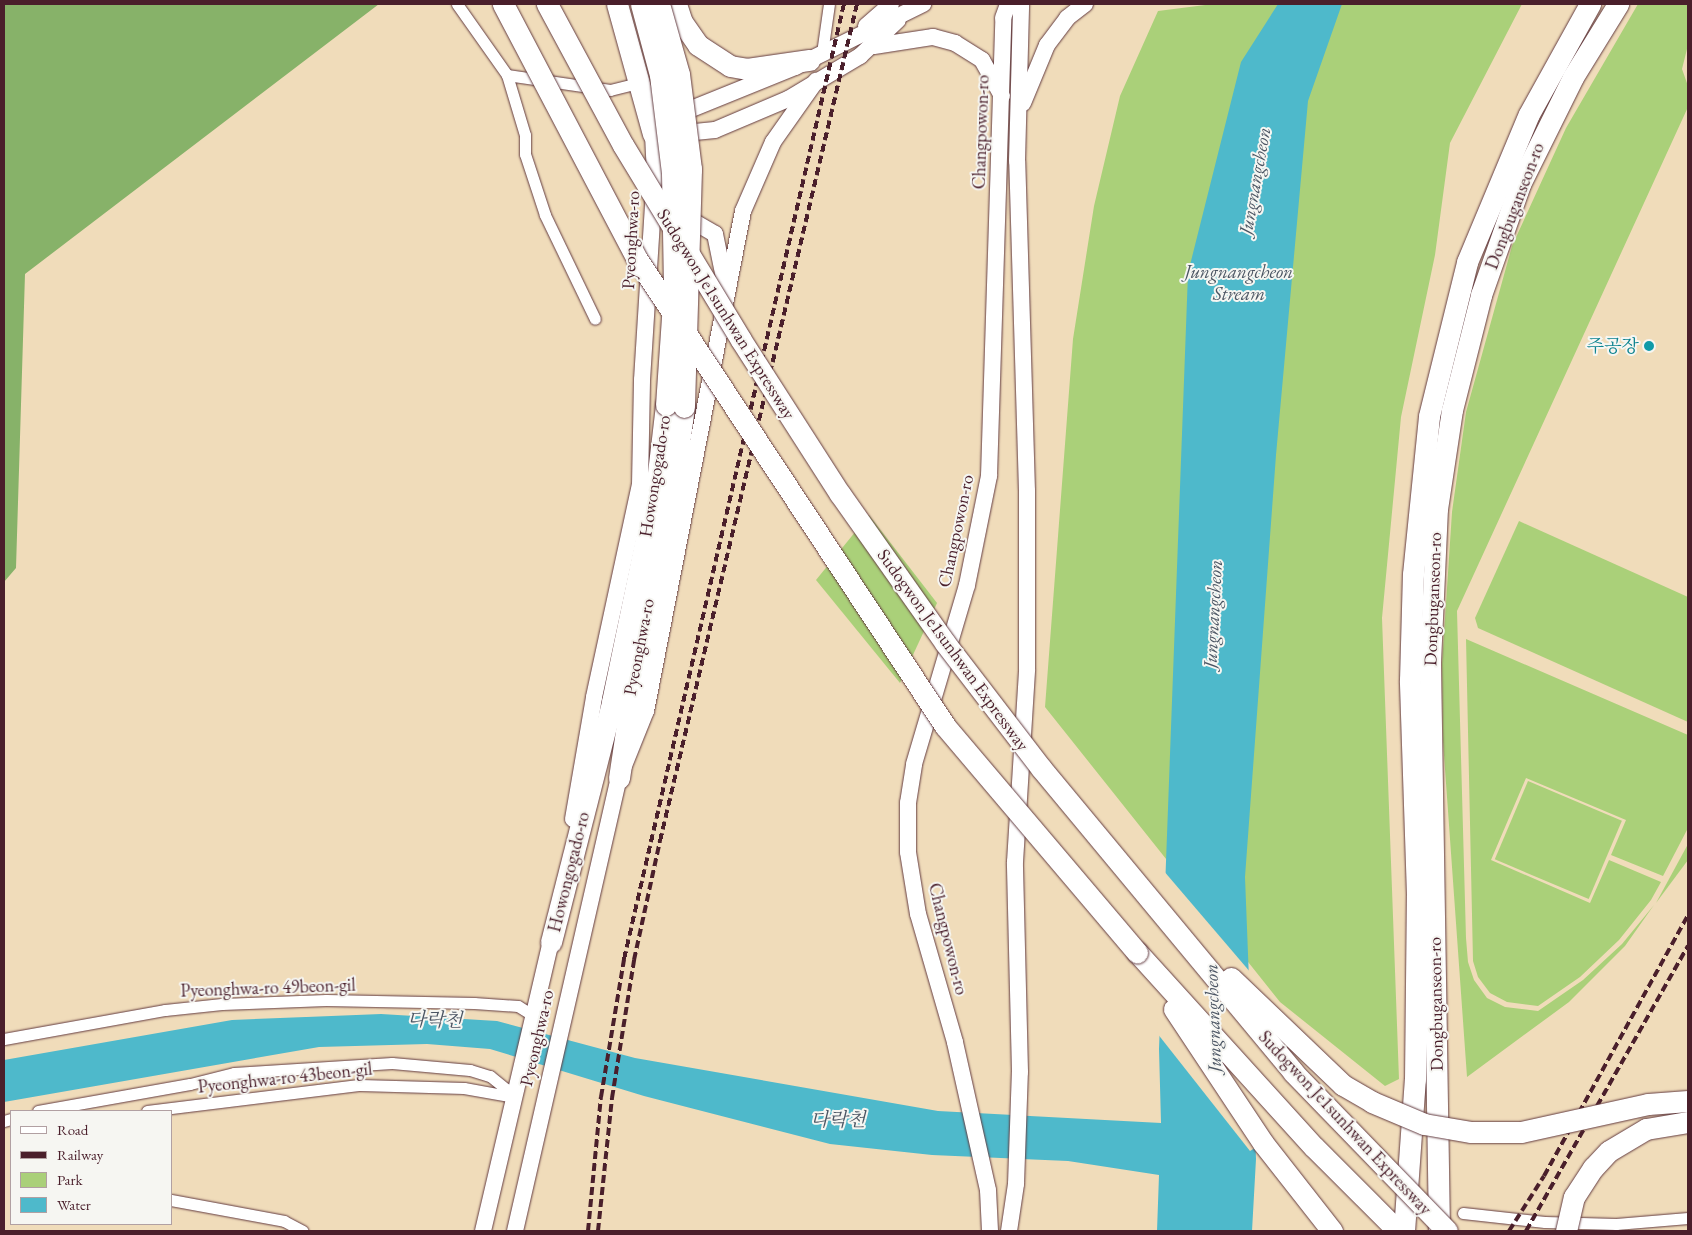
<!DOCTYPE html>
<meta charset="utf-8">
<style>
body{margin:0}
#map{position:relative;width:1692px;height:1235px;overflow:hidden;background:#f0dcba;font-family:"EB Garamond","Noto Serif KR",serif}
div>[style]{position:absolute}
.green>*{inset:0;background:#aad079;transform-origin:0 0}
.forest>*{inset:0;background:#87b269}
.water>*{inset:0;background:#4eb9cb}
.pier>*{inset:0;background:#f0dcba}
.roads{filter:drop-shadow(0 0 1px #633b40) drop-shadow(0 0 1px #633b40)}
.street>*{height:11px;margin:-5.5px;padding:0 5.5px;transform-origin:5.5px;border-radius:5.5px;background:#fff}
.secondary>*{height:16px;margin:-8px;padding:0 8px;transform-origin:8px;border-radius:8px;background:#fff}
.highway>*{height:21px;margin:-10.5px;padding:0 10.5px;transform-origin:10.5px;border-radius:10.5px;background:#fff}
.rail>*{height:4px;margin-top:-2px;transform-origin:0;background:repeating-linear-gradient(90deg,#4a1f2b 0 8px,transparent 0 12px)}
.bridges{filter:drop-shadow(0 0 1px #633b40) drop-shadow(0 0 1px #633b40)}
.highway-bridge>*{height:21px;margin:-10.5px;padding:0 10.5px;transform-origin:10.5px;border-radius:10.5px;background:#fff}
.dots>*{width:14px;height:14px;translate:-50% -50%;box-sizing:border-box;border:2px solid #f6f6f2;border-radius:50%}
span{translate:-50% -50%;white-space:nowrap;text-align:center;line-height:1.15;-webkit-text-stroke:4px #f6f6f2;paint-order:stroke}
.street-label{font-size:18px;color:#4a1f2b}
.culture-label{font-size:18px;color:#0d838f}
.right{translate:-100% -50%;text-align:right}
.water-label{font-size:19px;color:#4b5563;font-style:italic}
.frame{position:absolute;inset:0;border:5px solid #4a1f2b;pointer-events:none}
.legend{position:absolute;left:10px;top:1110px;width:162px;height:115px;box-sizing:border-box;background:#f6f6f2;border:1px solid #b1a0a2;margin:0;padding:6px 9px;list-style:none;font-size:15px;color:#4a1f2b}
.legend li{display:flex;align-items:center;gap:10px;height:25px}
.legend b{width:25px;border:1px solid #b1a0a2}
</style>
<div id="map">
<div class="green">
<i style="clip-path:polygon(1213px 4px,1522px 4px,1450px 143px,1435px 255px,1401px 417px,1382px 618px,1399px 1079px,1385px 1086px,1280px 1002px,1045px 707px,1073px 339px,1094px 206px,1120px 96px,1158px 11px)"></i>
<i style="clip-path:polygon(1638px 4px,1688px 4px,1688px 45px,1682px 69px,1688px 86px,1688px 107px,1457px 611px,1466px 938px,1468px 962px,1474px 980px,1487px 998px,1505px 1007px,1538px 1011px,1583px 980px,1622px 944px,1654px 905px,1625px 946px,1569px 1002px,1467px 1077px,1443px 741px,1442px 664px,1452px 512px,1466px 412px,1512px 246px,1566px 128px)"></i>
<i style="clip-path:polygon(869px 515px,937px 603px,900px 683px,816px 580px)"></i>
<i style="clip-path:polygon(1519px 521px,1688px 597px,1688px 722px,1478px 628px,1475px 618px)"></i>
<i style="clip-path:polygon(1466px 639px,1688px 735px,1688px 828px,1663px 876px,1611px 855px,1626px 820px,1526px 778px,1491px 860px,1590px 903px,1609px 860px,1661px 882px,1651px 900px,1619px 940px,1580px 977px,1538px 1006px,1507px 1002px,1490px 993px,1478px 977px,1473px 961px)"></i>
<i style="left:1528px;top:781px;width:102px;height:85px;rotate:23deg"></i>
<i style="clip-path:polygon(1688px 844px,1688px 860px,1656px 903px)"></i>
</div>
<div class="forest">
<i style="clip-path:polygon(4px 4px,379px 4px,25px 274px,16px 568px,4px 582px)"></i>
</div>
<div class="water">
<i style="clip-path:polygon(1278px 4px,1342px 4px,1308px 101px,1276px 455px,1245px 877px,1256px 1159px,1252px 1231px,1157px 1231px,1159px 1175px,1068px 1161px,932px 1155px,830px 1144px,644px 1096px,490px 1049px,427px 1044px,319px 1047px,4px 1102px,4px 1060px,232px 1020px,381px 1014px,497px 1021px,635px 1058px,938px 1111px,1161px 1123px,1159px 1049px,1188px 273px,1241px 62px)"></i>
</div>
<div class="pier">
<i style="clip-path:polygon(1163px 870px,1251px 973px,1258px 1146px,1250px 1151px,1157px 1033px)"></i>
</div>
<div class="roads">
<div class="street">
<i style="left:457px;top:4px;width:87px;rotate:54.8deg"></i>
<i style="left:507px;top:75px;width:63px;rotate:73.3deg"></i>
<i style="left:525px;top:135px;width:19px;rotate:90deg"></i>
<i style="left:525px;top:154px;width:64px;rotate:71.8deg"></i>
<i style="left:545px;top:215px;width:115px;rotate:64.3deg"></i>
<i style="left:822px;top:53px;width:49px;rotate:-81.9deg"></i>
<i style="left:507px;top:75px;width:104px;rotate:8.3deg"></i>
<i style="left:610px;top:90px;width:30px;rotate:-14deg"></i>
<i style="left:4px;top:1039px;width:164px;rotate:-10.2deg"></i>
<i style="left:165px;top:1010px;width:57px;rotate:-6deg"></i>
<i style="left:222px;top:1004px;width:104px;rotate:-2.2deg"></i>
<i style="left:326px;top:1000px;width:148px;rotate:1.2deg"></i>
<i style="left:474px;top:1003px;width:44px;rotate:3.9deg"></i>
<i style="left:518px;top:1006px;width:19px;rotate:32deg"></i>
<i style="left:38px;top:1111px;width:154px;rotate:-10.1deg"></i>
<i style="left:190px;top:1084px;width:45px;rotate:-14deg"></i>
<i style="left:234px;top:1073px;width:158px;rotate:-3.6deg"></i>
<i style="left:392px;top:1063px;width:78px;rotate:5.1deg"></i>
<i style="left:470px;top:1070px;width:21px;rotate:17deg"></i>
<i style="left:490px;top:1076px;width:33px;rotate:39deg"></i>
<i style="left:147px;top:1111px;width:215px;rotate:-7deg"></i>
<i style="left:360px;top:1085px;width:104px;rotate:1.7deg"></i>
<i style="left:464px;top:1088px;width:51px;rotate:10.2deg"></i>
<i style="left:4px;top:1121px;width:7px;rotate:-16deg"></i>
<i style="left:171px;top:1200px;width:115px;rotate:10.5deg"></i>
<i style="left:284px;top:1221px;width:21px;rotate:28deg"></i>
<i style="left:1463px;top:1213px;width:82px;rotate:6.3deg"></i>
<i style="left:1545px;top:1222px;width:71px;rotate:1.6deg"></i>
<i style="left:1616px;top:1224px;width:72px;rotate:-4.8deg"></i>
</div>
<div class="secondary">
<i style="left:866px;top:26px;width:33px;rotate:-41deg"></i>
<i style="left:874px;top:46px;width:60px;rotate:-8.7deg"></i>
<i style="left:933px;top:37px;width:23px;rotate:15deg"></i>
<i style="left:955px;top:43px;width:32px;rotate:32deg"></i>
<i style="left:982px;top:60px;width:41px;rotate:60.9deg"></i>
<i style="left:1023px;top:103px;width:63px;rotate:-67.5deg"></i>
<i style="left:1047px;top:45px;width:34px;rotate:-53deg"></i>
<i style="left:1067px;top:18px;width:23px;rotate:-38deg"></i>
<i style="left:674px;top:116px;width:131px;rotate:-22deg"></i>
<i style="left:795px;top:67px;width:143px;rotate:-26.2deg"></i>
<i style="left:675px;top:134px;width:40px;rotate:-5.7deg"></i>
<i style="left:715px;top:130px;width:79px;rotate:-23deg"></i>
<i style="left:788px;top:99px;width:84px;rotate:-30.8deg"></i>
<i style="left:860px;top:56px;width:52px;rotate:-43.5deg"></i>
<i style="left:679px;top:225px;width:17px;rotate:-7deg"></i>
<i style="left:696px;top:223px;width:22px;rotate:30deg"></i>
<i style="left:715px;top:234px;width:50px;rotate:78.5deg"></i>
<i style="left:573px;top:819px;width:124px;rotate:-80.2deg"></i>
<i style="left:594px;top:697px;width:217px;rotate:-77.8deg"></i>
<i style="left:640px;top:485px;width:105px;rotate:-88.9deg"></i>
<i style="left:642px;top:380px;width:205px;rotate:-86.4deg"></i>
<i style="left:655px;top:175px;width:41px;rotate:-92.8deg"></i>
<i style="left:483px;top:1231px;width:307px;rotate:-76.8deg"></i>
<i style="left:515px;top:1231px;width:465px;rotate:-77.1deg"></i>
<i style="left:619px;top:778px;width:72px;rotate:-68.1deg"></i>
<i style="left:646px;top:711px;width:509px;rotate:-79.02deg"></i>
<i style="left:743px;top:211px;width:75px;rotate:-66.5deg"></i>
<i style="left:773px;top:142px;width:75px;rotate:-54.8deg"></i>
<i style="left:990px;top:1231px;width:41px;rotate:-92.8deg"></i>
<i style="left:988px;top:1190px;width:152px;rotate:-102.6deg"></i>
<i style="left:955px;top:1042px;width:133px;rotate:-106.1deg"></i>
<i style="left:918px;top:914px;width:63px;rotate:-99.2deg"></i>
<i style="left:908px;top:852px;width:49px;rotate:-90deg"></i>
<i style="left:908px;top:803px;width:39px;rotate:-81deg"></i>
<i style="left:914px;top:764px;width:187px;rotate:-73.5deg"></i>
<i style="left:967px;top:585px;width:111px;rotate:-78.6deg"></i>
<i style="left:989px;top:476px;width:458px;rotate:-88.2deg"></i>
<i style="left:1003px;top:18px;width:15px;rotate:-70deg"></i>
<i style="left:1009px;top:1231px;width:48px;rotate:-81.5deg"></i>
<i style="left:1016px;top:1184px;width:112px;rotate:-88deg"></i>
<i style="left:1020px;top:1072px;width:210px;rotate:-91.4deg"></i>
<i style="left:1015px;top:862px;width:193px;rotate:-86.4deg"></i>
<i style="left:1027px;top:669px;width:178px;rotate:-90deg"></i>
<i style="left:1027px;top:491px;width:330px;rotate:-91.7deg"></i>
<i style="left:1017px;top:161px;width:157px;rotate:-88.5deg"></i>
</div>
<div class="highway">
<i style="left:617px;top:4px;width:135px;rotate:74.5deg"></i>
<i style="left:676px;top:4px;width:19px;rotate:72deg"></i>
<i style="left:682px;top:22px;width:28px;rotate:55deg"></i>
<i style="left:698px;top:45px;width:38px;rotate:33deg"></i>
<i style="left:730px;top:66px;width:17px;rotate:10deg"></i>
<i style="left:747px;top:69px;width:63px;rotate:-8.3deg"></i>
<i style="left:619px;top:778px;width:75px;rotate:-81.5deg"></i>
<i style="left:630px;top:704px;width:218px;rotate:-78.6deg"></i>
<i style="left:673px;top:490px;width:84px;rotate:-82.5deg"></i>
<i style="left:551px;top:942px;width:248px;rotate:-75.7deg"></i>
<i style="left:612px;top:702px;width:217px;rotate:-78.3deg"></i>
<i style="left:656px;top:490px;width:86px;rotate:-83.3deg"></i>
<i style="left:1137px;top:952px;width:263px;rotate:47.8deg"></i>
<i style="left:1314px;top:1147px;width:119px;rotate:45deg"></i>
<i style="left:1174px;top:1009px;width:161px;rotate:56.4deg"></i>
<i style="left:1263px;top:1143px;width:112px;rotate:51.9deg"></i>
<i style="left:1404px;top:1231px;width:152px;rotate:-85.9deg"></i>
<i style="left:1415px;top:1079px;width:184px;rotate:-89.4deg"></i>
<i style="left:1417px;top:895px;width:215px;rotate:-91.9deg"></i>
<i style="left:1410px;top:680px;width:106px;rotate:-88.4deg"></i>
<i style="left:1413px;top:574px;width:159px;rotate:-84.2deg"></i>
<i style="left:1429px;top:416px;width:159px;rotate:-76.1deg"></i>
<i style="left:1467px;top:262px;width:160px;rotate:-67.3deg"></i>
<i style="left:1529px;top:114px;width:126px;rotate:-61deg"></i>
<i style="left:1439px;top:1231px;width:569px;rotate:-90.91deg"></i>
<i style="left:1430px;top:662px;width:153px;rotate:-87.4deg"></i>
<i style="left:1437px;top:509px;width:100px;rotate:-81.4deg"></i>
<i style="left:1452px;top:410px;width:119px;rotate:-75.8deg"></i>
<i style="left:1481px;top:295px;width:118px;rotate:-70.6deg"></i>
<i style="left:1520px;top:184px;width:119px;rotate:-63.6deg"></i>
<i style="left:1573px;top:77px;width:86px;rotate:-58.3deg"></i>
</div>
</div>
<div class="rail">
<i style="left:588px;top:1231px;width:135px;rotate:-84.5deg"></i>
<i style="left:601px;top:1097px;width:140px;rotate:-80.5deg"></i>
<i style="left:624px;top:959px;width:980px;rotate:-77.03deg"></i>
<i style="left:598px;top:1231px;width:134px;rotate:-84deg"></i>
<i style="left:612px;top:1098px;width:140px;rotate:-80.9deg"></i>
<i style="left:634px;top:960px;width:122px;rotate:-77.7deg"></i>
<i style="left:660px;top:841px;width:860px;rotate:-76.76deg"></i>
<i style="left:1509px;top:1231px;width:65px;rotate:-57.5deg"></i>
<i style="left:1544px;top:1176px;width:298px;rotate:-61.1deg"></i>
<i style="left:1526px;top:1231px;width:328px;rotate:-60.4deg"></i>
</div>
<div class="bridges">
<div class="highway-bridge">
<i style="left:503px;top:4px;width:288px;rotate:62.3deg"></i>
<i style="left:637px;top:259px;width:559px;rotate:56.59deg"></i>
<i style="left:945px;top:726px;width:297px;rotate:49.7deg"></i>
<i style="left:547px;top:4px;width:160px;rotate:61.7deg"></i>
<i style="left:623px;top:145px;width:228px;rotate:58.8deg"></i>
<i style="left:741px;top:340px;width:183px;rotate:57.3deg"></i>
<i style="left:840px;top:494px;width:182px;rotate:54.8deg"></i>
<i style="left:945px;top:643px;width:158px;rotate:52.5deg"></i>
<i style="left:1041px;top:768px;width:395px;rotate:50.3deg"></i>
<i style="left:1293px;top:1072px;width:221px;rotate:45.9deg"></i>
<i style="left:641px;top:4px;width:73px;rotate:75deg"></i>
<i style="left:660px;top:75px;width:99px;rotate:83deg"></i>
<i style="left:672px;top:173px;width:115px;rotate:89deg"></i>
<i style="left:674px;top:288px;width:117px;rotate:93.9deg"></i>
<i style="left:659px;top:4px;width:73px;rotate:74.1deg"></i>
<i style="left:679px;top:74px;width:96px;rotate:82.8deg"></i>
<i style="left:691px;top:169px;width:238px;rotate:91.7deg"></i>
<i style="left:1231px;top:978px;width:155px;rotate:43.7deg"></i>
<i style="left:1343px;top:1085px;width:34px;rotate:30deg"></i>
<i style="left:1372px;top:1102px;width:56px;rotate:22.9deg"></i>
<i style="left:1424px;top:1124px;width:48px;rotate:9.7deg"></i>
<i style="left:1471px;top:1132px;width:50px"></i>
<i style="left:1521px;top:1132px;width:130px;rotate:-12.4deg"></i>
<i style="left:1648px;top:1104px;width:40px;rotate:-4.3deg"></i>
<i style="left:1566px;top:1231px;width:35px;rotate:-77deg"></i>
<i style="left:1574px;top:1197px;width:35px;rotate:-57deg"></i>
<i style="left:1593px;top:1168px;width:23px;rotate:-47deg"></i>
<i style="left:1609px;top:1151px;width:43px;rotate:-30.7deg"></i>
<i style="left:1646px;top:1129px;width:43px;rotate:-9.5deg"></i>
</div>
</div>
<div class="dots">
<i style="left:1649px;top:346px;background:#0f9aa8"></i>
</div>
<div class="street-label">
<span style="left:981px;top:132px;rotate:-88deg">Changpowon-ro</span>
<span style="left:1515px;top:206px;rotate:-69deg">Dongbuganseon-ro</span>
<span style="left:631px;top:240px;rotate:-87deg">Pyeonghwa-ro</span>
<span style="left:726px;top:314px;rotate:58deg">Sudogwon Je1sunhwan Expressway</span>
<span style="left:655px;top:476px;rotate:-81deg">Howongogado-ro</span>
<span style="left:956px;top:531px;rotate:-78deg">Changpowon-ro</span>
<span style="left:1433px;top:599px;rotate:-88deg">Dongbuganseon-ro</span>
<span style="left:639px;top:647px;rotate:-79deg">Pyeonghwa-ro</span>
<span style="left:953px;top:650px;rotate:54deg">Sudogwon Je1sunhwan Expressway</span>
<span style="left:569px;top:872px;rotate:-76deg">Howongogado-ro</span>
<span style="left:948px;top:939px;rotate:76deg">Changpowon-ro</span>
<span style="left:268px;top:988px;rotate:-2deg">Pyeonghwa-ro 49beon-gil</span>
<span style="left:1436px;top:1004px;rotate:-91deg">Dongbuganseon-ro</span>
<span style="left:537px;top:1038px;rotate:-77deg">Pyeonghwa-ro</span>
<span style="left:285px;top:1078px;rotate:-6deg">Pyeonghwa-ro 43beon-gil</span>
<span style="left:1345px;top:1123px;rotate:47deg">Sudogwon Je1sunhwan Expressway</span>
</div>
<div class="culture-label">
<span class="right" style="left:1639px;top:346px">주공장</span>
</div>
<div class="water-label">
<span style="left:1255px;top:181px;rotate:-80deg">Jungnangcheon</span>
<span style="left:1239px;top:283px">Jungnangcheon<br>Stream</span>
<span style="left:1213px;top:614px;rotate:-87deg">Jungnangcheon</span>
<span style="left:1213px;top:1018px;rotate:-92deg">Jungnangcheon</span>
<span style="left:435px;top:1020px;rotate:1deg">다락천</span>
<span style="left:838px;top:1120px">다락천</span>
</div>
<div class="frame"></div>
<ul class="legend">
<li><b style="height:6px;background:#fff"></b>Road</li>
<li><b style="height:6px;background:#4a1f2b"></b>Railway</li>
<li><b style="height:14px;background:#aad079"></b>Park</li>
<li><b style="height:14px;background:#4eb9cb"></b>Water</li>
</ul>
</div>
